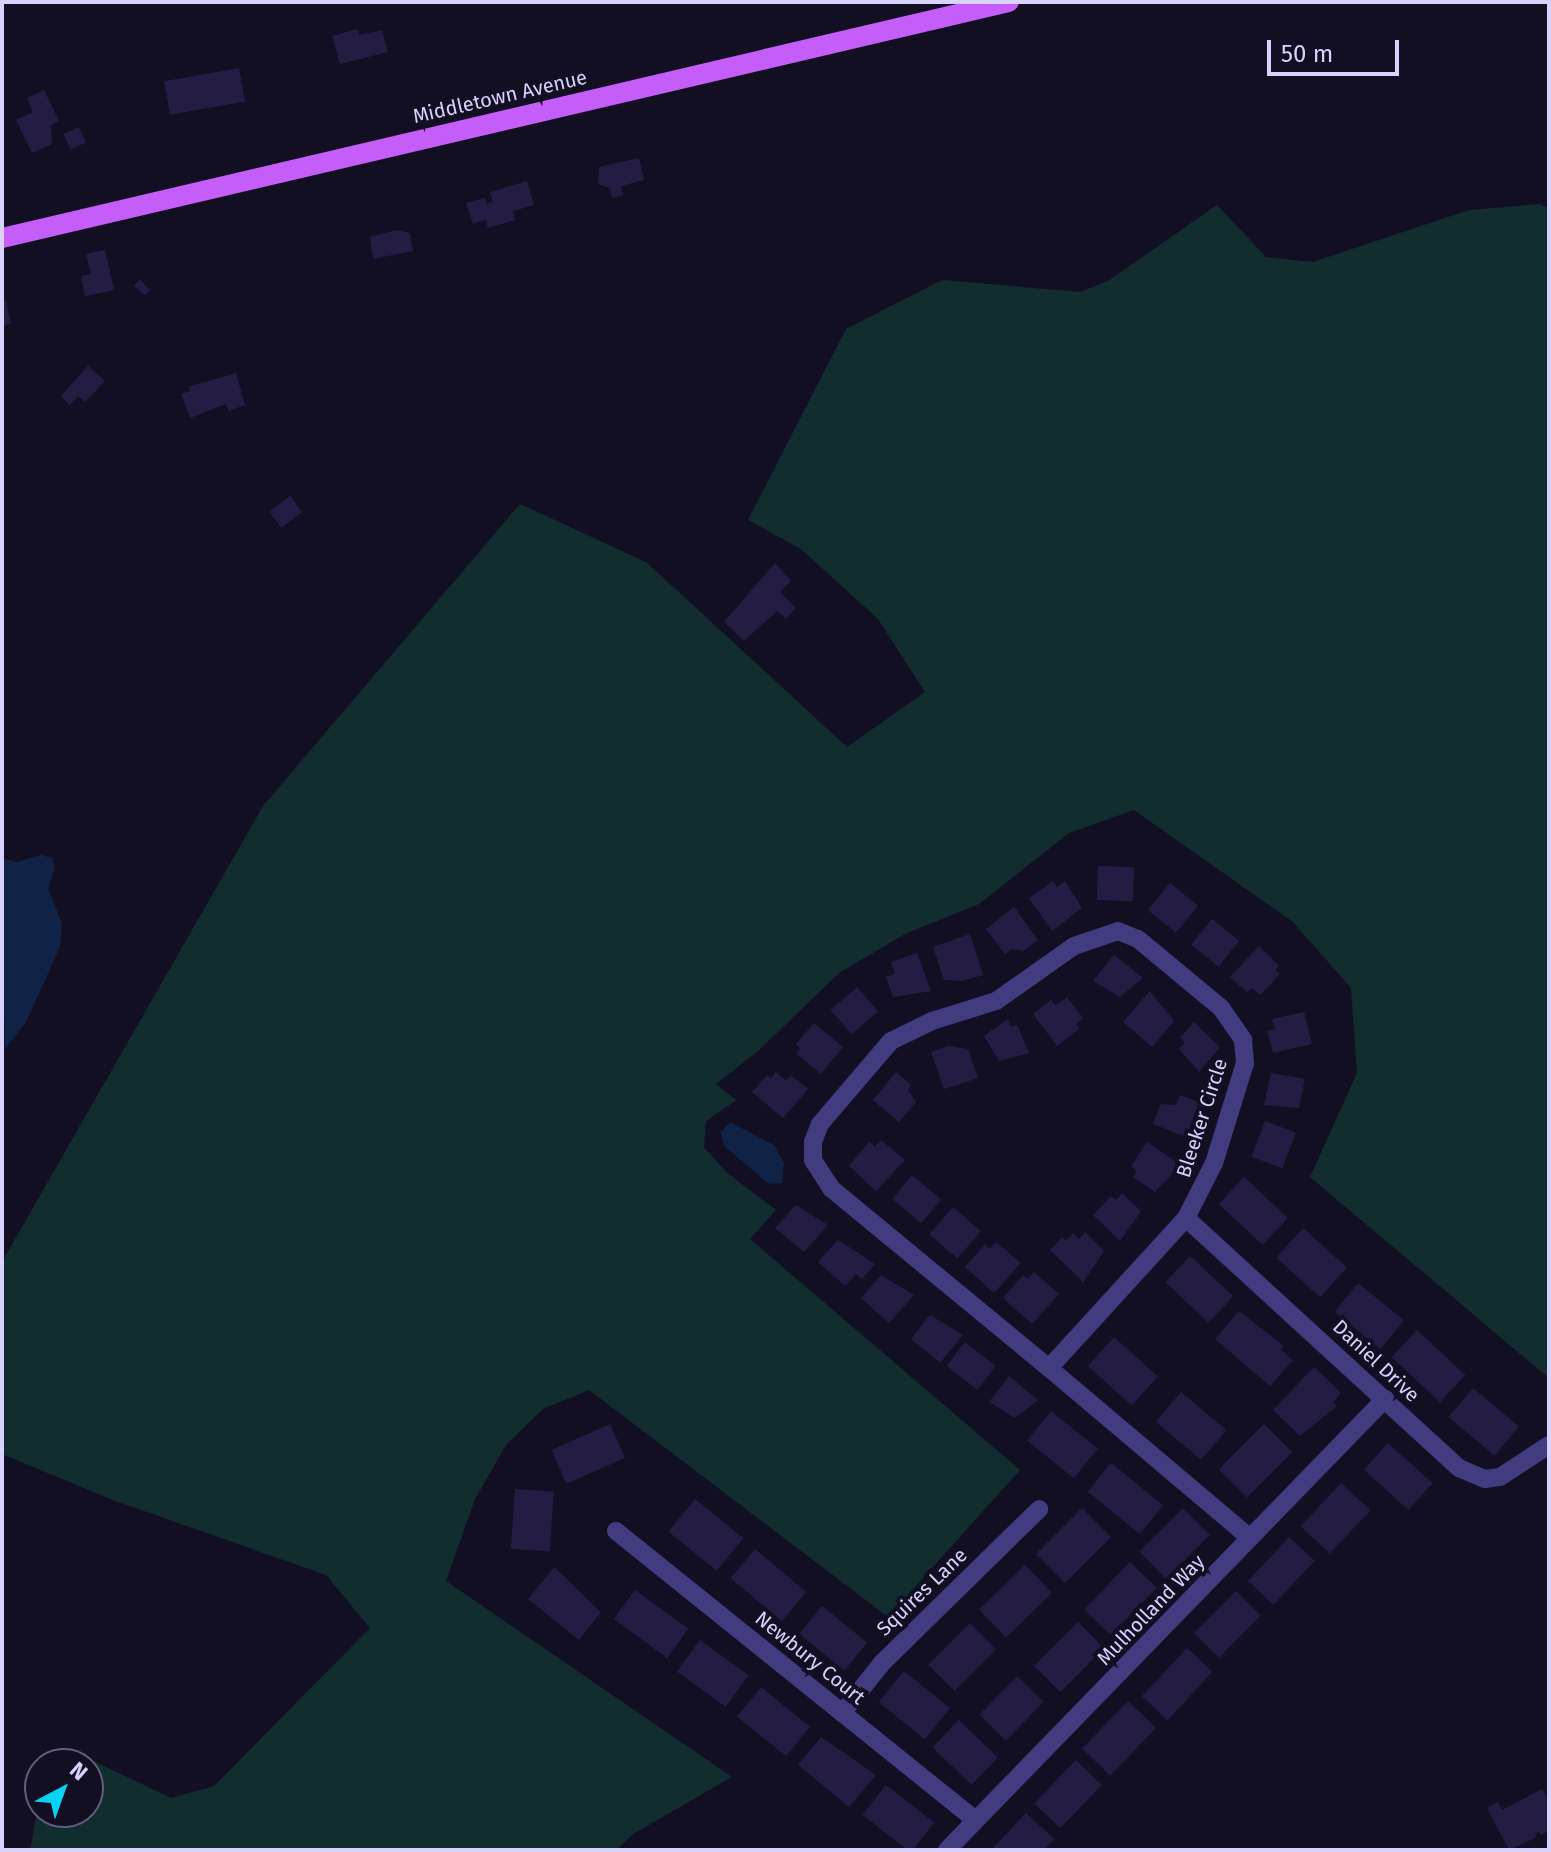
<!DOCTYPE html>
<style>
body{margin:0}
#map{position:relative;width:1551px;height:1852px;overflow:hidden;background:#130f23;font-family:"Fira Sans",sans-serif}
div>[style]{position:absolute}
.green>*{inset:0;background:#122d2d}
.water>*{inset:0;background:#102346}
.building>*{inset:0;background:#251c43;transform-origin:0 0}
.minor>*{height:18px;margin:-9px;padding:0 9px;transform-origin:9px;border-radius:9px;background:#413c80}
.major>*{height:20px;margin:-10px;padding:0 10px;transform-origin:10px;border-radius:10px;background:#c55ef9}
span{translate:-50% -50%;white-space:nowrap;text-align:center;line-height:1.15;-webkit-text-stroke:8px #130f23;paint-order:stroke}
.street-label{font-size:20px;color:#d9d2fd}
.frame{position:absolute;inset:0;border:4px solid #d9d2fd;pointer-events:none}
.north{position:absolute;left:24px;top:1748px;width:80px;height:80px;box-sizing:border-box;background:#130f23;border:2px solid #625d7a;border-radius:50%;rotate:41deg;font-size:22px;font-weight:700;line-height:32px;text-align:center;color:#d9d2fd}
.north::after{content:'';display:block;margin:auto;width:28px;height:36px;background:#09d3f3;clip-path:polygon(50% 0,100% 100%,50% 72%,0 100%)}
.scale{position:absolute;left:1267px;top:40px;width:132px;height:36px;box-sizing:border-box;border:4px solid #d9d2fd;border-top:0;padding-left:10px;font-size:24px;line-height:28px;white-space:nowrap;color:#d9d2fd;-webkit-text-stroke:6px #130f23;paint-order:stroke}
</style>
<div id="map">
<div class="green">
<i style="clip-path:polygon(1540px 204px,1549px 208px,1549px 1378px,1310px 1177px,1357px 1073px,1351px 988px,1293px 922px,1134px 810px,1069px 833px,979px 904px,905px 934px,839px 973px,758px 1051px,716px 1084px,736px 1100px,706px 1121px,704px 1147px,726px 1172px,776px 1210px,750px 1239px,1020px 1470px,888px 1617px,589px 1390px,543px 1409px,506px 1445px,475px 1499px,446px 1581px,732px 1777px,633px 1834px,616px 1850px,30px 1850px,40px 1795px,40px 1812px,88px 1812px,88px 1764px,66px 1764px,77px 1753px,171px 1798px,214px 1786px,370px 1628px,326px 1575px,110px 1499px,2px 1454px,2px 1262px,263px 806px,520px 504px,646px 562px,847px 747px,925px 692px,878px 619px,801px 549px,748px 520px,846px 329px,942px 280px,1080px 292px,1108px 281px,1217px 205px,1266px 257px,1313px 262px,1469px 210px)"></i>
</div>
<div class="water">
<i style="clip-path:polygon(41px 855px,52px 858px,55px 867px,48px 889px,62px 923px,60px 947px,26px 1022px,5px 1049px,2px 858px,17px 862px)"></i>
<i style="clip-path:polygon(730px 1122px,774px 1145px,784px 1163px,782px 1183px,769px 1184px,724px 1146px,721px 1132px)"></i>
</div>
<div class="building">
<i style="clip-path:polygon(358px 29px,359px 35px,382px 30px,388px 52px,340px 64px,332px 36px)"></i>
<i style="left:239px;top:68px;width:34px;height:76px;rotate:80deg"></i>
<i style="clip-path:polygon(44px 90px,59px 121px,51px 125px,52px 144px,32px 153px,16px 120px,33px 112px,27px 98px)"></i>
<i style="left:79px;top:127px;width:17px;height:17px;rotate:66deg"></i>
<i style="clip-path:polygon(639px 158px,644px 180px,621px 186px,623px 195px,612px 198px,610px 188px,598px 184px,599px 167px)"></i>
<i style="clip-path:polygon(527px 181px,534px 205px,513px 211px,515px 220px,488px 228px,486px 220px,473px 224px,466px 203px,485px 198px,487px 204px,493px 202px,490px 192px)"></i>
<i style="clip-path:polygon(397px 230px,410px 233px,413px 251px,373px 259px,370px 237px)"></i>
<i style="clip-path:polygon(105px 250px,114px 290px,85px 296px,81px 276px,91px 274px,86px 254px)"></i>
<i style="clip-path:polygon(140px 279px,150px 290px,145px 295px,134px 286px)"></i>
<i style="clip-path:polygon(6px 301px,11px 323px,2px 327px,2px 302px)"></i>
<i style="clip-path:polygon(88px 366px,105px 381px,85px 402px,78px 396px,70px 405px,61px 396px)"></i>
<i style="clip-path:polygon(236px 373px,245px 405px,229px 411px,226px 404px,190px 418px,181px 394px,190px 391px,188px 387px)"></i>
<i style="left:290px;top:496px;width:20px;height:26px;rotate:53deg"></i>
<i style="clip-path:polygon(775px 563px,791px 581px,780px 592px,796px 608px,786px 619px,777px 611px,744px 641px,724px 622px)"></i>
<i style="left:1098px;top:866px;width:36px;height:34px;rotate:2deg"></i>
<i style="clip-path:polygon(1053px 881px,1057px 887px,1065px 881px,1082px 908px,1052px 931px,1029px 898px)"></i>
<i style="left:1170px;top:883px;width:36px;height:35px;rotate:39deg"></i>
<i style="clip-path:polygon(1014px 907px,1038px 940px,1023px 951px,1012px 949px,1005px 954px,986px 929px)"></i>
<i style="left:1212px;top:919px;width:35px;height:33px;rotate:39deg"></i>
<i style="clip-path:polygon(970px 934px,983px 975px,962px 981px,944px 980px,933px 947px)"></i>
<i style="clip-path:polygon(1259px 946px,1279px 966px,1275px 970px,1280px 974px,1260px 995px,1252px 988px,1247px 992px,1230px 977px)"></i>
<i style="clip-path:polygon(917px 953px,931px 991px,893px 997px,886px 977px,895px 974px,891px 962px)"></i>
<i style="clip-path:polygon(1114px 955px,1143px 978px,1120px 997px,1093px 981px)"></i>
<i style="left:857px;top:987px;width:32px;height:35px;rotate:49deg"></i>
<i style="clip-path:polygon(1150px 991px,1174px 1021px,1152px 1047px,1123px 1022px)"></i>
<i style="clip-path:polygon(1067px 997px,1083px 1018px,1076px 1024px,1079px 1029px,1057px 1046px,1033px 1014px,1051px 1000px,1056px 1005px)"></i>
<i style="clip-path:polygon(1304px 1012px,1312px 1044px,1273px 1053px,1267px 1031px,1275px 1029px,1272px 1019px)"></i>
<i style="clip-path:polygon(1008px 1019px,1011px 1027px,1017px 1025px,1029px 1053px,999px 1061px,984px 1036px)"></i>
<i style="clip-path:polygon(1194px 1022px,1220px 1047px,1199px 1072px,1179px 1049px,1185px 1042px,1180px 1038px)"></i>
<i style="clip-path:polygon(814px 1023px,843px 1047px,821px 1074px,796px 1053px,800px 1048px,796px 1044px)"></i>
<i style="clip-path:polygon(949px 1046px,968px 1049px,978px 1078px,944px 1089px,931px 1052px)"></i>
<i style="clip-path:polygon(776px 1072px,786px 1081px,791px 1075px,808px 1089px,783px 1118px,752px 1092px,767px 1075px,771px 1078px)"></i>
<i style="clip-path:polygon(896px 1072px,911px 1085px,908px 1090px,916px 1102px,899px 1122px,873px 1100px)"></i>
<i style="clip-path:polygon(1271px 1073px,1305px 1079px,1299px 1108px,1264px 1105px)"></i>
<i style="clip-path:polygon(1180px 1095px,1199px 1102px,1186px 1137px,1153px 1124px,1161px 1104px,1176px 1105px)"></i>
<i style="left:1265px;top:1121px;width:33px;height:38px;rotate:21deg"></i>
<i style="clip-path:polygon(881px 1140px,905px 1160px,876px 1191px,849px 1166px,869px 1142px,875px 1147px)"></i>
<i style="clip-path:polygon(1147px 1142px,1181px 1165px,1155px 1192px,1133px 1177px,1137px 1171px,1131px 1166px)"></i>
<i style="left:912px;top:1175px;width:38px;height:31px;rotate:40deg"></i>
<i style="left:1244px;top:1177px;width:60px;height:37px;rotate:43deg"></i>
<i style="clip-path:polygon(1122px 1193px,1141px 1211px,1120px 1241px,1093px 1215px,1111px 1196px,1116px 1200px)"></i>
<i style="clip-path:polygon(796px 1205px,828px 1225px,804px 1252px,775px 1228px)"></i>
<i style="left:953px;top:1207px;width:37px;height:36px;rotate:41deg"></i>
<i style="left:1303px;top:1228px;width:59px;height:40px;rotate:42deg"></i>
<i style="clip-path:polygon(1085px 1232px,1104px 1251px,1083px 1282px,1050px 1250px,1062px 1237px,1066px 1241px,1073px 1233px,1079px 1239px)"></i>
<i style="clip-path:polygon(838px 1240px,875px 1264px,862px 1279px,856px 1274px,845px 1286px,818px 1262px)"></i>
<i style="clip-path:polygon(996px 1242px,1021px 1263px,994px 1293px,965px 1267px,985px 1244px,990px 1249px)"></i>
<i style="left:1190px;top:1256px;width:59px;height:36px;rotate:43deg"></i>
<i style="clip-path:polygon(1034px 1272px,1059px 1294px,1032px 1324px,1003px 1298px,1023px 1275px,1028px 1279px)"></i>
<i style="clip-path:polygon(881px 1275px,914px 1295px,889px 1323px,861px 1298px)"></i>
<i style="left:1358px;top:1283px;width:59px;height:37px;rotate:39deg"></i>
<i style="clip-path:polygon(1239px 1311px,1284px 1346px,1281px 1350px,1293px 1360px,1270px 1386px,1215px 1339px)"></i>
<i style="clip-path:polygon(930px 1315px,963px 1335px,940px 1363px,911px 1339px)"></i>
<i style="left:1417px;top:1330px;width:66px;height:37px;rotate:43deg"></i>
<i style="left:1114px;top:1337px;width:59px;height:39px;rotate:42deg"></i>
<i style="left:965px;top:1342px;width:39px;height:30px;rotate:38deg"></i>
<i style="clip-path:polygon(1314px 1367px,1341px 1393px,1333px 1402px,1337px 1406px,1300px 1436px,1273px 1410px)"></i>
<i style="clip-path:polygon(1009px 1376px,1038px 1400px,1015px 1418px,989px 1402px)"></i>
<i style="left:1473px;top:1388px;width:60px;height:38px;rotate:40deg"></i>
<i style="left:1181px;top:1392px;width:59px;height:39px;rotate:40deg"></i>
<i style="left:1051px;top:1411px;width:60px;height:38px;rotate:39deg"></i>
<i style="left:610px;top:1424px;width:37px;height:64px;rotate:66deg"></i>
<i style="left:1264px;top:1424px;width:40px;height:64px;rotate:45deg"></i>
<i style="left:1388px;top:1443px;width:60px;height:36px;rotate:42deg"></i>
<i style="left:1111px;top:1463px;width:67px;height:37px;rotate:39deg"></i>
<i style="left:1341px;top:1483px;width:40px;height:59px;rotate:43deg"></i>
<i style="left:515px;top:1489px;width:39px;height:60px;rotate:4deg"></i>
<i style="left:695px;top:1499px;width:62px;height:42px;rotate:39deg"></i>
<i style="left:1082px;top:1508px;width:41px;height:65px;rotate:45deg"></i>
<i style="left:1183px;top:1508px;width:38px;height:62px;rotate:45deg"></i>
<i style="left:1289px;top:1537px;width:35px;height:60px;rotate:43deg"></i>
<i style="left:755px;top:1549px;width:67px;height:38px;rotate:40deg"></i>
<i style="left:1130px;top:1562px;width:37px;height:66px;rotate:44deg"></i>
<i style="left:1025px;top:1565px;width:39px;height:64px;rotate:46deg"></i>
<i style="clip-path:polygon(554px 1567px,601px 1612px,579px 1640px,528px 1599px)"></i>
<i style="left:635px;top:1590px;width:66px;height:36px;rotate:36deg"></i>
<i style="left:1236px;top:1591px;width:35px;height:59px;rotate:45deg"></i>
<i style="left:822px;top:1606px;width:58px;height:36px;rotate:39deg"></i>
<i style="left:1078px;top:1622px;width:37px;height:62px;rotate:45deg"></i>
<i style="left:970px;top:1623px;width:37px;height:59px;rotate:45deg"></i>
<i style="left:700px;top:1640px;width:60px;height:39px;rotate:36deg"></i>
<i style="left:1187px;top:1648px;width:35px;height:66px;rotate:43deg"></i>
<i style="left:904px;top:1671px;width:59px;height:40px;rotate:39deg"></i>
<i style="left:1017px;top:1676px;width:37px;height:54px;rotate:44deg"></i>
<i style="left:761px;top:1687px;width:63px;height:38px;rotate:39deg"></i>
<i style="left:1128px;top:1701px;width:39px;height:66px;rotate:44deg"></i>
<i style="left:959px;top:1720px;width:54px;height:38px;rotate:44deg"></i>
<i style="clip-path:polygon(821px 1737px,876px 1775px,849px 1807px,798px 1765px)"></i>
<i style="left:1076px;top:1760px;width:36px;height:60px;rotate:44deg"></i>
<i style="left:886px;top:1785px;width:61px;height:38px;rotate:38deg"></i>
<i style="clip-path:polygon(1542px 1789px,1549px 1801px,1549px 1831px,1540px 1835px,1538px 1831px,1535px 1838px,1509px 1850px,1487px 1808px,1498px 1802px,1502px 1810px)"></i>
<i style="clip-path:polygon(1026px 1813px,1054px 1839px,1044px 1850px,991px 1850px)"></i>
</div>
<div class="minor">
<i style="left:1118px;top:931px;width:22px;rotate:22deg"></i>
<i style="left:1138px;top:939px;width:108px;rotate:39.7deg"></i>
<i style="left:1221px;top:1008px;width:39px;rotate:55deg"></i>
<i style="left:1243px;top:1040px;width:23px;rotate:85deg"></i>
<i style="left:1245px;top:1063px;width:105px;rotate:107.2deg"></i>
<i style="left:1214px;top:1163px;width:62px;rotate:117deg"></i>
<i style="left:1186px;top:1218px;width:203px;rotate:132.4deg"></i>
<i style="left:1049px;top:1368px;width:283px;rotate:-140.5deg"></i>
<i style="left:831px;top:1188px;width:33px;rotate:-123deg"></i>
<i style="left:813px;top:1160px;width:18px;rotate:-90deg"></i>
<i style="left:813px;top:1142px;width:19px;rotate:-69deg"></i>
<i style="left:820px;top:1124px;width:109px;rotate:-49.5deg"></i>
<i style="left:891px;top:1041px;width:46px;rotate:-26deg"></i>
<i style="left:932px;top:1021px;width:67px;rotate:-17.4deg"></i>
<i style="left:996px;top:1001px;width:95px;rotate:-35.2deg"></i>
<i style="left:1074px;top:946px;width:46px;rotate:-18.8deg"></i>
<i style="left:1186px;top:1218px;width:370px;rotate:42.5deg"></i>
<i style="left:1459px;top:1468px;width:28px;rotate:23deg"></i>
<i style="left:1485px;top:1479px;width:15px;rotate:-8deg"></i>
<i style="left:1500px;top:1477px;width:59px;rotate:-33.1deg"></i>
<i style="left:1049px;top:1368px;width:263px;rotate:40.2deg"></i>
<i style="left:616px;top:1531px;width:461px;rotate:38.8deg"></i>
<i style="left:842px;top:1713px;width:64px;rotate:-51.3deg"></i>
<i style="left:882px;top:1663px;width:220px;rotate:-44.4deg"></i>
<i style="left:947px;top:1850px;width:629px;rotate:-45.84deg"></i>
</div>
<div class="major">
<i style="left:2px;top:238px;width:1034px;rotate:-13.19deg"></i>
</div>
<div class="street-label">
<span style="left:500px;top:97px;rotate:-13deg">Middletown Avenue</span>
<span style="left:1202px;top:1118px;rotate:-72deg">Bleeker Circle</span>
<span style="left:1376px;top:1361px;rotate:43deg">Daniel Drive</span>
<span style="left:922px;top:1592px;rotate:-44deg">Squires Lane</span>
<span style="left:1151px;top:1610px;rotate:-46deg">Mulholland Way</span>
<span style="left:810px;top:1658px;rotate:39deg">Newbury Court</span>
</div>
<div class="frame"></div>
<div class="north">N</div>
<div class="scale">50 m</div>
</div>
